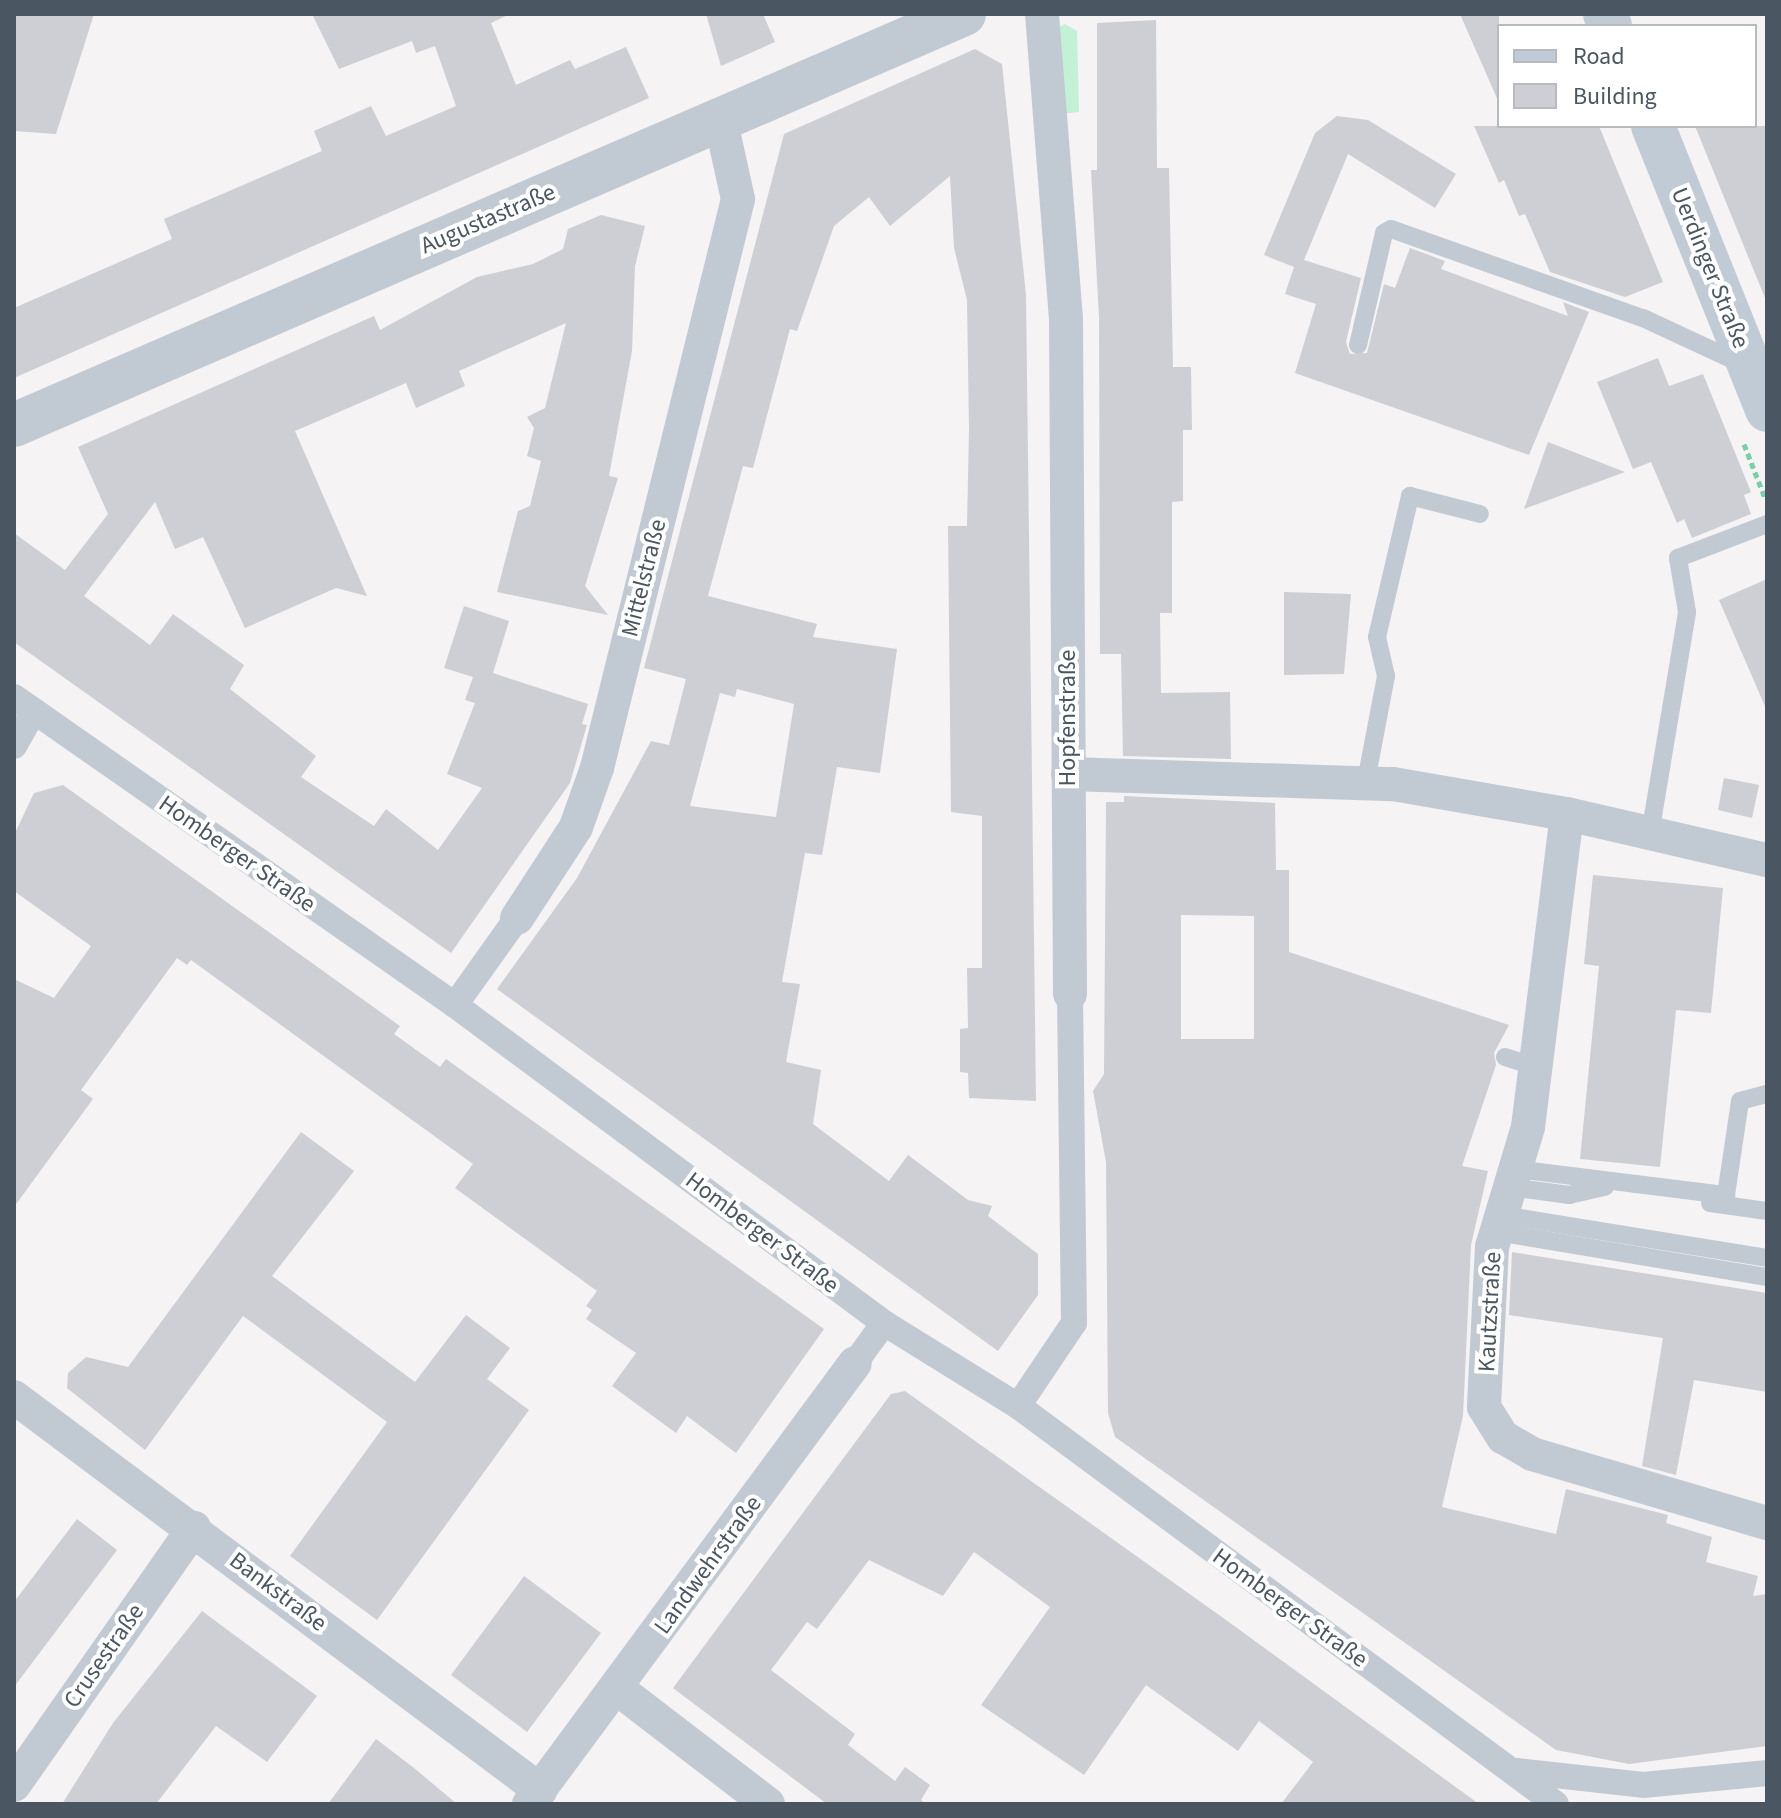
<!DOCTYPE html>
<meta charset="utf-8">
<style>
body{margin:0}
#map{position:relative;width:1781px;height:1818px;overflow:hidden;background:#f5f3f3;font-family:"Source Sans 3",sans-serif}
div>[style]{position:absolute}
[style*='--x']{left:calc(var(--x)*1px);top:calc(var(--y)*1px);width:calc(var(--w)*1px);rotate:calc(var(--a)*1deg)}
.green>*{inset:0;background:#c3f1d5}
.building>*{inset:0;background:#cdcfd5}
.path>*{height:5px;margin-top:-2.5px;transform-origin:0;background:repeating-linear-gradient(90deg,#7ad0a6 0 6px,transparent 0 10px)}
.service>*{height:18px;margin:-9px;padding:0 9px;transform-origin:9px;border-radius:9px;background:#c1cad2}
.pedestrian>*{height:26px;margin:-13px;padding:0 13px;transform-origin:13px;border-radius:13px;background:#c1cad2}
.minor>*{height:34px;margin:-17px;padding:0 17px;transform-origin:17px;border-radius:17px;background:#c1cad2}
.tertiary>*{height:44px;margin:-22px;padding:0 22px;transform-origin:22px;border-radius:22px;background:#c1cad2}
.secondary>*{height:44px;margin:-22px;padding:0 22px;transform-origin:22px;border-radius:22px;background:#c1cbd6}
span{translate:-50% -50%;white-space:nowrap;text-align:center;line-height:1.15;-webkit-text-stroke:8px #fff;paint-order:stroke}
.street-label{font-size:24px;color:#4a5661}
.frame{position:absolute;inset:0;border:16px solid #4a5661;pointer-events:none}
.legend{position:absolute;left:1497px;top:24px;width:260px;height:104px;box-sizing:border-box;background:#fff;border:2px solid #b7bbc0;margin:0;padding:10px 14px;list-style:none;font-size:24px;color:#4a5661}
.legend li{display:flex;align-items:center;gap:16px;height:40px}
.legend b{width:40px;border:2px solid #b7bbc0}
</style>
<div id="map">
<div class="green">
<div style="clip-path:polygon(1065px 24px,1077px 31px,1079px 112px,1062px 114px,1059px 27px)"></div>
</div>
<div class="building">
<div style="clip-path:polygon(14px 14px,94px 14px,56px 134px,14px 131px)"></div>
<div style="clip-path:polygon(312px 14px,510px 14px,491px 23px,516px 85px,570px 60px,575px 69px,626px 47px,649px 98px,14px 378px,14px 308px,172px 239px,164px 219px,322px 151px,314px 131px,371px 106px,386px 136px,456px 106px,435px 46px,416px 53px,412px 41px,339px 69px)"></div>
<div style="clip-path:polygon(706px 14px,763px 14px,775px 42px,721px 66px)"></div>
<div style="clip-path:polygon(1460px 14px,1499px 14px,1499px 103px)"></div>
<div style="clip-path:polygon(1156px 20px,1157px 168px,1169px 168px,1173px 367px,1191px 367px,1192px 430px,1183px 430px,1183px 501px,1172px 502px,1172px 613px,1160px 613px,1161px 693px,1230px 692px,1231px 759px,1123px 756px,1121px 654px,1100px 654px,1099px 317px,1091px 170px,1097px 170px,1097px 23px)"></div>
<div style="clip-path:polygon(evenodd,975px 49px,1002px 64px,1026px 295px,1036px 1101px,969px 1098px,968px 1073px,960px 1072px,960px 1029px,968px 1028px,967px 968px,982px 968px,982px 816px,951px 812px,948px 526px,967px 526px,969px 429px,967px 300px,954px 248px,950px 176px,890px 226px,869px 197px,834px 226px,797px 331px,790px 329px,753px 468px,743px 466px,708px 596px,817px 624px,813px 637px,897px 649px,880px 773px,837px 767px,822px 855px,805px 853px,782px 982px,800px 984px,786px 1062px,821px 1070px,813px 1124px,889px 1181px,908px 1155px,968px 1200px,992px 1206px,988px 1216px,1038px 1254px,1038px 1295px,998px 1351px,497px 989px,577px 878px,651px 741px,669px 745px,686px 679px,644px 668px,784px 134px,975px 49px,737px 689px,794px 704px,776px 817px,690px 806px,720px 693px,735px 697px,737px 689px)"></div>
<div style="clip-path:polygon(1337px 116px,1368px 120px,1456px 174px,1435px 208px,1348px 154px,1304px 260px,1361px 278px,1346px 342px,1350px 354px,1367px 353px,1384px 284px,1395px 288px,1410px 248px,1445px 261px,1441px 269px,1568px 316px,1563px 302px,1589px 312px,1529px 455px,1295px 373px,1316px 304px,1285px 294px,1294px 267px,1264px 255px,1315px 133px)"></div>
<div style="clip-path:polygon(1474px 126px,1599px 126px,1663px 282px,1625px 297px,1550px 272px,1525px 214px,1519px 216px,1504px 180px,1499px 183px)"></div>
<div style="clip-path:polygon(1695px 126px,1767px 126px,1767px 297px,1765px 298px)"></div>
<div style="clip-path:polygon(601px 215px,645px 226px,635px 266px,632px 351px,609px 476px,618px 478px,585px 586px,608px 615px,497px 592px,518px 511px,530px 506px,541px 461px,527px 456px,534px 428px,527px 417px,545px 408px,566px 323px,459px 371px,465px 386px,416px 408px,406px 383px,295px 431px,367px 596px,336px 588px,245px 628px,203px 537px,175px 549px,155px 502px,84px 596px,150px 645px,173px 614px,244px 665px,230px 689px,316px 756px,301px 777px,374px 826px,386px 809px,438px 850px,482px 788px,447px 774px,475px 703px,465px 700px,473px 677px,444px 668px,464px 606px,509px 621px,493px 673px,588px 704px,582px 724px,587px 725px,570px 783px,451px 953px,14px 642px,14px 533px,65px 570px,108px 514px,78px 447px,374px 316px,380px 330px,477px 277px,533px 264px,563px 249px,568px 229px)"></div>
<div style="clip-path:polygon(1658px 358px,1669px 386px,1703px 374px,1751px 492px,1744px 495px,1751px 514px,1692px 538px,1684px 519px,1677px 523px,1651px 462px,1633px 469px,1597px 382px)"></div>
<div style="clip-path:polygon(1548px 442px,1625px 472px,1524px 509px)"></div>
<div style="clip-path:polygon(1767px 579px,1767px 711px,1719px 600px)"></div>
<div style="clip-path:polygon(1284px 592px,1351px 594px,1344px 674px,1284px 675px)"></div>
<div style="clip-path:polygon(1724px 778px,1759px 785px,1752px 818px,1718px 810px)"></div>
<div style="clip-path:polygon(63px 785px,400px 1026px,394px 1034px,440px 1067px,446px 1059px,824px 1329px,736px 1453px,687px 1416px,676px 1433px,612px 1386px,636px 1353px,586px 1319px,592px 1310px,586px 1306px,597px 1291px,455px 1188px,473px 1164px,191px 960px,187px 965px,177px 958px,81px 1090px,93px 1099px,14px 1207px,14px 979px,54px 998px,91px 946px,14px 891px,14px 835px,34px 793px)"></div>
<div style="clip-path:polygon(evenodd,1124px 796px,1275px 803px,1276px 870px,1289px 870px,1289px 952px,1509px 1025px,1494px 1053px,1496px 1065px,1462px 1166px,1488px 1171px,1471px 1245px,1463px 1416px,1442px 1507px,1556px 1534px,1566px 1489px,1668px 1515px,1666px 1523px,1712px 1537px,1706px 1562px,1758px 1576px,1753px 1596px,1767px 1594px,1767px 1746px,1629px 1764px,1556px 1750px,1115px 1437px,1108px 1413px,1106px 1162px,1093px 1091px,1104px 1074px,1106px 802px,1124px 802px,1124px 796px,1181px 915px,1254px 916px,1254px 1039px,1181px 1039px,1181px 915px)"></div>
<div style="clip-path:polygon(1593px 875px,1723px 888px,1711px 1013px,1676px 1010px,1660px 1167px,1580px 1159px,1599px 966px,1584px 964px)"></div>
<div style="clip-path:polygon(301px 1132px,354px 1171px,272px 1276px,415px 1382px,466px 1315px,510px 1348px,487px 1379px,529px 1410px,377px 1620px,290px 1556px,387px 1422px,243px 1316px,145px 1450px,67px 1388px,68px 1373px,86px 1357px,128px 1367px)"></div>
<div style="clip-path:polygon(1512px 1252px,1767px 1293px,1767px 1392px,1694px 1380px,1676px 1475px,1642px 1466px,1663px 1338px,1509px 1315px)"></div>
<div style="clip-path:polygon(905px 1391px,1233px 1625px,1479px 1804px,1281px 1804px,1313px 1762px,1259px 1721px,1238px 1751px,1146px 1685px,1084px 1775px,981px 1705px,1050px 1607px,974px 1552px,943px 1596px,869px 1560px,817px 1629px,807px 1622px,771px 1670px,855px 1734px,848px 1745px,895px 1781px,905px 1767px,930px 1785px,921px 1800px,926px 1804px,827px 1804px,673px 1688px,891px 1394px)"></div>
<div style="clip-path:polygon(77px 1519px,117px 1550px,14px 1687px,14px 1602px)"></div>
<div style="clip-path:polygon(524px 1576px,601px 1633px,527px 1732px,451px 1675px)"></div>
<div style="clip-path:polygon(202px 1611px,317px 1696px,267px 1762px,216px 1726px,156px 1804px,62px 1804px,113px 1723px)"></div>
<div style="clip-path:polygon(376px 1739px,414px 1768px,457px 1804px,328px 1804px)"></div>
</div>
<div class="path">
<div style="--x:1744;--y:444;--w:58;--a:68.7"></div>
</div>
<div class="service">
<div style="--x:1358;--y:345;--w:115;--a:-76.9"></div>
<div style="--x:1384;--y:233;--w:8;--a:-30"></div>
<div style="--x:1391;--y:229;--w:267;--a:19.5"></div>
<div style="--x:1643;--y:318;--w:107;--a:24.9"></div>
<div style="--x:1366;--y:781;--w:107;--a:-79.2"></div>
<div style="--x:1386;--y:676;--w:40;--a:-103"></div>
<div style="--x:1377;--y:637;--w:145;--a:-76.8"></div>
<div style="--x:1410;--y:496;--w:72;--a:14.4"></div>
<div style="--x:1650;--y:834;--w:225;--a:-80.5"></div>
<div style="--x:1687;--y:612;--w:55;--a:-99.5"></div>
<div style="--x:1678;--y:558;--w:95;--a:-20.9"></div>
<div style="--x:1505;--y:1057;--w:33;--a:18"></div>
<div style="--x:1516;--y:1169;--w:212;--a:7.1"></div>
<div style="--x:1726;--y:1195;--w:95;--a:-81.5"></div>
<div style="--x:1740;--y:1101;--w:28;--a:-15"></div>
<div style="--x:1510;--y:1187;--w:60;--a:7.7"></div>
<div style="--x:1569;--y:1195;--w:37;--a:-13"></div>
<div style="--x:1710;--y:1203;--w:58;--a:8"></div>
<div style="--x:1502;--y:1215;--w:268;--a:9.2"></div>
<div style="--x:1497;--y:1232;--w:274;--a:9.5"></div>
</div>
<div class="pedestrian">
<div style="--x:14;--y:697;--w:538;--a:34.93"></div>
<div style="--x:455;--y:1005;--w:534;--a:36.55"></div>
<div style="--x:884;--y:1323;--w:158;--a:31.8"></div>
<div style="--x:1018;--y:1406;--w:669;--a:36.49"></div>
<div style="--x:14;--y:746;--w:40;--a:-60.3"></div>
<div style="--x:455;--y:1005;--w:107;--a:-54.5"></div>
<div style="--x:855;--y:1363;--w:49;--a:-54.1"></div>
<div style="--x:1018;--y:1406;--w:100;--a:-56"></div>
<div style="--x:1074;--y:1323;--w:329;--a:-90.7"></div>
<div style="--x:1517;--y:1771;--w:127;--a:6.3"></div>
<div style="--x:1643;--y:1785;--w:125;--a:-5.5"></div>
</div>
<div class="minor">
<div style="--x:1042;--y:14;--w:306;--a:85.5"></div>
<div style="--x:1066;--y:319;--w:675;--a:89.66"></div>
<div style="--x:1068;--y:774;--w:325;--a:1.8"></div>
<div style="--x:1393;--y:784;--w:177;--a:9.8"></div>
<div style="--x:1567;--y:814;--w:205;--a:13"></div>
<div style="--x:1567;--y:814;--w:315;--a:97.1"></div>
<div style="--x:1528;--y:1127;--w:125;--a:106.7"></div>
<div style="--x:1492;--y:1247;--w:160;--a:92.9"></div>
<div style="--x:1484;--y:1407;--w:36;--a:58"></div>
<div style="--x:1503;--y:1437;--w:34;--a:30"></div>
<div style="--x:1532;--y:1454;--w:245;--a:16.4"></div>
<div style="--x:517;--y:918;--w:108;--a:-57"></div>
<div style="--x:576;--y:827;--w:63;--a:-70.4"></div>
<div style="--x:597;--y:768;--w:586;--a:-76.08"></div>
<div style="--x:738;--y:199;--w:83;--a:-102.5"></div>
<div style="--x:14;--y:1397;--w:657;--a:36.77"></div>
<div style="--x:618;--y:1689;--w:189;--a:37.5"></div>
<div style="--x:14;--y:1785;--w:314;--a:-55"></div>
<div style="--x:529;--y:1804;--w:548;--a:-53.53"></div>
</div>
<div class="tertiary">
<div style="--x:14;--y:425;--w:1035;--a:-23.39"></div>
</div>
<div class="secondary">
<div style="--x:1605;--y:14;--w:13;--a:67"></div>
<div style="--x:1653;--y:126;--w:306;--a:68.1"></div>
</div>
<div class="street-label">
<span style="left:488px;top:219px;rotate:-23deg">Augustastraße</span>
<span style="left:1710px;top:268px;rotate:68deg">Uerdinger Straße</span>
<span style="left:644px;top:578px;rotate:-76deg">Mittelstraße</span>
<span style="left:1068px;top:718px;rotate:-90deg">Hopfenstraße</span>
<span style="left:237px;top:854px;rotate:35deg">Homberger Straße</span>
<span style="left:762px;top:1233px;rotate:37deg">Homberger Straße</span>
<span style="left:1490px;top:1312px;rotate:-87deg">Kautzstraße</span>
<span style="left:708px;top:1565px;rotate:-54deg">Landwehrstraße</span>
<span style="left:278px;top:1592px;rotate:37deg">Bankstraße</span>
<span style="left:1290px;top:1608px;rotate:36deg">Homberger Straße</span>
<span style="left:104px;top:1656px;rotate:-55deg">Crusestraße</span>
</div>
<div class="frame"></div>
<ul class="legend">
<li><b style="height:10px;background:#c1cbd6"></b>Road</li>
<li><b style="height:22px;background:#cdcfd5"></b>Building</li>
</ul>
</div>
